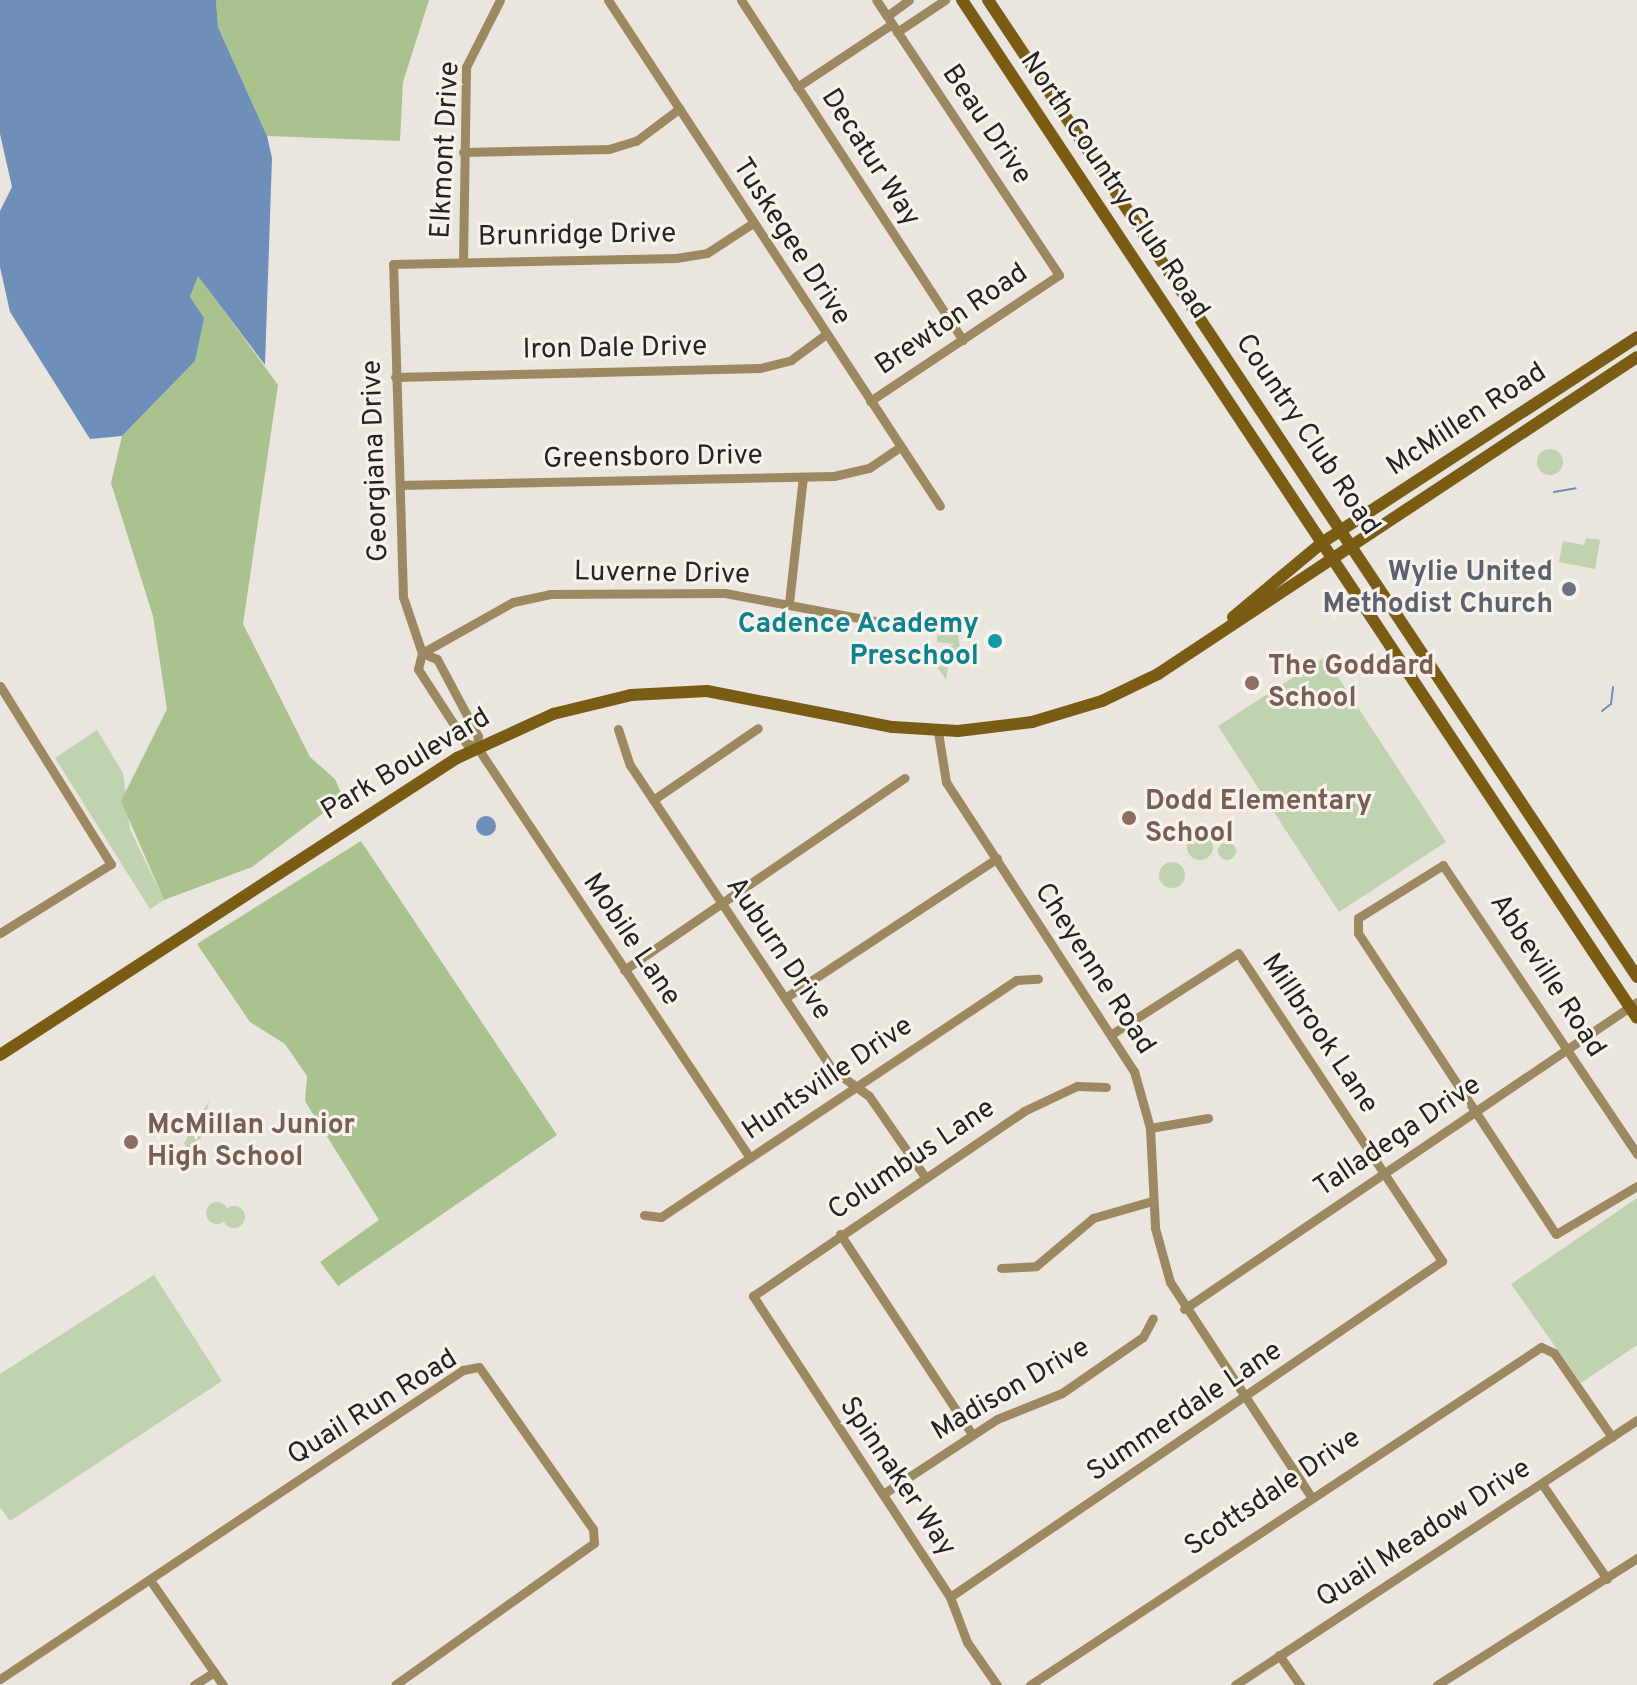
<!DOCTYPE html>
<style>
body{margin:0}
#map{position:relative;width:1637px;height:1685px;overflow:hidden;background:#eae5df;font-family:Overpass,sans-serif}
div>[style]{position:absolute}
[style*='--x']{left:calc(var(--x)*1px);top:calc(var(--y)*1px);width:calc(var(--w)*1px);rotate:calc(var(--a)*1deg)}
.green>*{inset:0;background:#c0d2af}
.round{border-radius:50%}
.forest>*{inset:0;background:#a9c28e}
.water>*{inset:0;background:#6f8fbb}
.stream>*{height:2px;margin:-1px;padding:0 1px;transform-origin:1px;border-radius:1px;background:#6f8fbb}
.street>*{height:9px;margin:-4.5px;padding:0 4.5px;transform-origin:4.5px;border-radius:4.5px;background:#9d8961}
.secondary>*{height:12px;margin:-6px;padding:0 6px;transform-origin:6px;border-radius:6px;background:#7a5c15}
.dots>*{width:22px;height:22px;translate:-50% -50%;box-sizing:border-box;border:4px solid #f7f2ec;border-radius:50%}
span{translate:-50% -50%;white-space:nowrap;text-align:center;line-height:1.15;-webkit-text-stroke:6px #f7f2ec;paint-order:stroke}
.street-label{font-size:28px;color:#262422}
.worship-label{font-size:28px;color:#5b616d;font-weight:700}
.right{translate:-100% -50%;text-align:right}
.culture-label{font-size:28px;color:#0d838f;font-weight:700}
.education-label{font-size:28px;color:#785e54;font-weight:700}
.left{translate:0 -50%;text-align:left}
</style>
<div id="map">
<div class="green">
<div class="round" style="left:1537px;top:449px;width:26px;height:26px"></div>
<div style="clip-path:polygon(1586px 538px,1600px 540px,1595px 569px,1559px 562px,1563px 541px,1584px 545px)"></div>
<div style="clip-path:polygon(938px 619px,955px 620px,961px 652px,950px 655px,946px 680px,932px 659px,954px 644px,937px 642px)"></div>
<div style="clip-path:polygon(1325px 657px,1446px 842px,1339px 912px,1218px 726px)"></div>
<div style="clip-path:polygon(97px 730px,123px 773px,130px 829px,164px 900px,150px 909px,55px 758px)"></div>
<div class="round" style="left:1187px;top:834px;width:26px;height:26px"></div>
<div class="round" style="left:1218px;top:842px;width:18px;height:18px"></div>
<div class="round" style="left:1159px;top:862px;width:26px;height:26px"></div>
<div style="clip-path:polygon(209px 1101px,198px 1149px,189px 1152px,184px 1143px)"></div>
<div style="clip-path:polygon(1637px 1198px,1637px 1345px,1581px 1383px,1511px 1284px)"></div>
<div class="round" style="left:206px;top:1202px;width:22px;height:22px"></div>
<div class="round" style="left:223px;top:1206px;width:22px;height:22px"></div>
<div style="clip-path:polygon(154px 1275px,222px 1381px,10px 1521px,0 1507px,0 1374px)"></div>
</div>
<div class="forest">
<div style="clip-path:polygon(216px 0,429px 0,403px 82px,400px 141px,267px 136px,218px 27px)"></div>
<div style="clip-path:polygon(198px 275px,278px 385px,243px 624px,310px 757px,335px 779px,343px 798px,252px 867px,164px 900px,121px 801px,167px 709px,153px 616px,111px 483px,122px 436px,195px 361px,190px 297px)"></div>
<div style="clip-path:polygon(361px 841px,557px 1135px,338px 1286px,320px 1262px,379px 1220px,305px 1101px,307px 1076px,285px 1044px,250px 1022px,197px 944px)"></div>
</div>
<div class="water">
<div style="clip-path:polygon(0 0,216px 0,218px 27px,267px 136px,272px 158px,265px 365px,198px 276px,190px 297px,204px 318px,195px 361px,122px 436px,90px 439px,10px 312px,0 267px,0 211px,12px 187px,0 134px)"></div>
<div class="round" style="left:476px;top:816px;width:20px;height:20px"></div>
</div>
<div class="stream">
<div style="--x:1554;--y:492;--w:22;--a:-10"></div>
<div style="--x:1602;--y:711;--w:11;--a:-38"></div>
<div style="--x:1611;--y:704;--w:17;--a:-83"></div>
</div>
<div class="street">
<div style="--x:608;--y:0;--w:605;--a:56.73"></div>
<div style="--x:741;--y:0;--w:406;--a:56.9"></div>
<div style="--x:887;--y:16;--w:27;--a:-36"></div>
<div style="--x:897;--y:32;--w:58;--a:-33.7"></div>
<div style="--x:797;--y:87;--w:114;--a:-33.6"></div>
<div style="--x:463;--y:152;--w:146;--a:-1.2"></div>
<div style="--x:609;--y:149;--w:28;--a:-17"></div>
<div style="--x:636;--y:141;--w:54;--a:-36.7"></div>
<div style="--x:463;--y:261;--w:194;--a:-89.1"></div>
<div style="--x:466;--y:67;--w:75;--a:-63.1"></div>
<div style="--x:395;--y:377;--w:365;--a:-1.4"></div>
<div style="--x:760;--y:368;--w:32;--a:-14"></div>
<div style="--x:791;--y:360;--w:44;--a:-36.6"></div>
<div style="--x:870;--y:401;--w:227;--a:-33.7"></div>
<div style="--x:1059;--y:275;--w:330;--a:-123.6"></div>
<div style="--x:400;--y:485;--w:434;--a:-1.2"></div>
<div style="--x:834;--y:476;--w:36;--a:-13"></div>
<div style="--x:869;--y:468;--w:37;--a:-34"></div>
<div style="--x:789;--y:603;--w:127;--a:-83.7"></div>
<div style="--x:422;--y:653;--w:104;--a:-29.3"></div>
<div style="--x:513;--y:602;--w:38;--a:-12"></div>
<div style="--x:550;--y:594;--w:175;--a:-0.3"></div>
<div style="--x:725;--y:593;--w:190;--a:10.6"></div>
<div style="--x:422;--y:653;--w:16;--a:22"></div>
<div style="--x:437;--y:659;--w:87;--a:62"></div>
<div style="--x:478;--y:736;--w:11;--a:95"></div>
<div style="--x:0;--y:686;--w:210;--a:58.1"></div>
<div style="--x:111;--y:864;--w:131;--a:148.1"></div>
<div style="--x:618;--y:729;--w:38;--a:72"></div>
<div style="--x:630;--y:765;--w:366;--a:56.4"></div>
<div style="--x:833;--y:1070;--w:44;--a:35.8"></div>
<div style="--x:869;--y:1096;--w:98;--a:55.3"></div>
<div style="--x:938;--y:732;--w:51;--a:80.9"></div>
<div style="--x:946;--y:782;--w:345;--a:57"></div>
<div style="--x:1134;--y:1071;--w:59;--a:74.3"></div>
<div style="--x:1150;--y:1128;--w:100;--a:87.1"></div>
<div style="--x:1155;--y:1228;--w:56;--a:74.5"></div>
<div style="--x:1170;--y:1282;--w:254;--a:56.7"></div>
<div style="--x:477;--y:747;--w:12;--a:-160"></div>
<div style="--x:466;--y:743;--w:88;--a:-123"></div>
<div style="--x:418;--y:669;--w:16;--a:-76"></div>
<div style="--x:422;--y:653;--w:59;--a:-108.7"></div>
<div style="--x:403;--y:597;--w:333;--a:-91.7"></div>
<div style="--x:393;--y:264;--w:283;--a:-1.2"></div>
<div style="--x:676;--y:258;--w:31;--a:-9"></div>
<div style="--x:707;--y:253;--w:55;--a:-33.1"></div>
<div style="--x:477;--y:747;--w:493;--a:56.4"></div>
<div style="--x:653;--y:800;--w:127;--a:-34.4"></div>
<div style="--x:624;--y:970;--w:340;--a:-34.4"></div>
<div style="--x:785;--y:998;--w:254;--a:-33.4"></div>
<div style="--x:1150;--y:1128;--w:59;--a:-9.8"></div>
<div style="--x:1637;--y:1154;--w:348;--a:-123.9"></div>
<div style="--x:1443;--y:865;--w:100;--a:148.1"></div>
<div style="--x:1358;--y:918;--w:15;--a:90"></div>
<div style="--x:1358;--y:933;--w:360;--a:56.7"></div>
<div style="--x:1556;--y:1234;--w:94;--a:-30.7"></div>
<div style="--x:644;--y:1215;--w:17;--a:7"></div>
<div style="--x:661;--y:1217;--w:427;--a:-33.7"></div>
<div style="--x:1016;--y:980;--w:22;--a:-3"></div>
<div style="--x:840;--y:1234;--w:240;--a:56.6"></div>
<div style="--x:1001;--y:1268;--w:35;--a:-3"></div>
<div style="--x:1036;--y:1266;--w:75;--a:-40.1"></div>
<div style="--x:1093;--y:1218;--w:61;--a:-16.1"></div>
<div style="--x:1184;--y:1309;--w:547;--a:-34.13"></div>
<div style="--x:1542;--y:1484;--w:115;--a:55.6"></div>
<div style="--x:883;--y:1494;--w:136;--a:-33.3"></div>
<div style="--x:997;--y:1419;--w:70;--a:-21.8"></div>
<div style="--x:1062;--y:1393;--w:98;--a:-34.7"></div>
<div style="--x:1143;--y:1337;--w:21;--a:-62"></div>
<div style="--x:150;--y:1580;--w:128;--a:55.2"></div>
<div style="--x:950;--y:1597;--w:596;--a:-34.33"></div>
<div style="--x:1442;--y:1261;--w:369;--a:-123.5"></div>
<div style="--x:1238;--y:953;--w:150;--a:147.3"></div>
<div style="--x:1279;--y:1655;--w:37;--a:55"></div>
<div style="--x:0;--y:1679;--w:557;--a:-33.72"></div>
<div style="--x:463;--y:1370;--w:16;--a:-11"></div>
<div style="--x:479;--y:1367;--w:198;--a:54.9"></div>
<div style="--x:593;--y:1529;--w:14;--a:86"></div>
<div style="--x:594;--y:1543;--w:244;--a:144.5"></div>
<div style="--x:194;--y:1685;--w:24;--a:-33"></div>
<div style="--x:997;--y:1685;--w:52;--a:-124.9"></div>
<div style="--x:967;--y:1642;--w:48;--a:-110.7"></div>
<div style="--x:950;--y:1597;--w:360;--a:-123.2"></div>
<div style="--x:753;--y:1296;--w:328;--a:-34.3"></div>
<div style="--x:1024;--y:1111;--w:59;--a:-25.3"></div>
<div style="--x:1077;--y:1086;--w:29;--a:2"></div>
<div style="--x:1030;--y:1685;--w:613;--a:-33.48"></div>
<div style="--x:1541;--y:1347;--w:14;--a:25"></div>
<div style="--x:1554;--y:1353;--w:102;--a:55.4"></div>
<div style="--x:1235;--y:1685;--w:481;--a:-33.4"></div>
<div style="--x:1437;--y:1685;--w:237;--a:-32.4"></div>
</div>
<div class="secondary">
<div style="--x:962;--y:0;--w:1221;--a:56.45"></div>
<div style="--x:988;--y:0;--w:1173;--a:56.4"></div>
<div style="--x:1233;--y:617;--w:117;--a:-39.8"></div>
<div style="--x:1323;--y:542;--w:375;--a:-33.1"></div>
<div style="--x:0;--y:1055;--w:545;--a:-33.02"></div>
<div style="--x:457;--y:758;--w:106;--a:-24.6"></div>
<div style="--x:553;--y:714;--w:80;--a:-13.7"></div>
<div style="--x:631;--y:695;--w:76;--a:-3"></div>
<div style="--x:707;--y:691;--w:189;--a:11"></div>
<div style="--x:893;--y:727;--w:65;--a:3.5"></div>
<div style="--x:958;--y:731;--w:75;--a:-6.9"></div>
<div style="--x:1032;--y:722;--w:73;--a:-16.7"></div>
<div style="--x:1102;--y:701;--w:62;--a:-25.7"></div>
<div style="--x:1158;--y:674;--w:574;--a:-33.5"></div>
</div>
<div class="dots">
<div style="left:1569px;top:589px;background:#6b7280"></div>
<div style="left:995px;top:641px;background:#0f9aa8"></div>
<div style="left:1252px;top:683px;background:#8d6e63"></div>
<div style="left:1129px;top:818px;background:#8d6e63"></div>
<div style="left:131px;top:1142px;background:#8d6e63"></div>
</div>
<div class="street-label">
<span style="left:986px;top:125px;rotate:56deg">Beau Drive</span>
<span style="left:446px;top:150px;rotate:-87deg">Elkmont Drive</span>
<span style="left:870px;top:158px;rotate:57deg">Decatur Way</span>
<span style="left:1114px;top:186px;rotate:56deg">North Country Club Road</span>
<span style="left:577px;top:236px;rotate:-1deg">Brunridge Drive</span>
<span style="left:791px;top:242px;rotate:57deg">Tuskegee Drive</span>
<span style="left:952px;top:320px;rotate:-34deg">Brewton Road</span>
<span style="left:615px;top:349px;rotate:-1deg">Iron Dale Drive</span>
<span style="left:1467px;top:420px;rotate:-33deg">McMillen Road</span>
<span style="left:1307px;top:435px;rotate:56deg">Country Club Road</span>
<span style="left:653px;top:458px;rotate:-1deg">Greensboro Drive</span>
<span style="left:376px;top:461px;rotate:-92deg">Georgiana Drive</span>
<span style="left:662px;top:574px;rotate:1deg">Luverne Drive</span>
<span style="left:406px;top:765px;rotate:-31deg">Park Boulevard</span>
<span style="left:631px;top:940px;rotate:56deg">Mobile Lane</span>
<span style="left:778px;top:949px;rotate:56deg">Auburn Drive</span>
<span style="left:1094px;top:969px;rotate:57deg">Cheyenne Road</span>
<span style="left:1547px;top:976px;rotate:57deg">Abbeville Road</span>
<span style="left:1319px;top:1034px;rotate:56deg">Millbrook Lane</span>
<span style="left:828px;top:1079px;rotate:-34deg">Huntsville Drive</span>
<span style="left:1398px;top:1137px;rotate:-34deg">Talladega Drive</span>
<span style="left:912px;top:1160px;rotate:-34deg">Columbus Lane</span>
<span style="left:1011px;top:1390px;rotate:-30deg">Madison Drive</span>
<span style="left:373px;top:1408px;rotate:-32deg">Quail Run Road</span>
<span style="left:1185px;top:1412px;rotate:-34deg">Summerdale Lane</span>
<span style="left:897px;top:1477px;rotate:56deg">Spinnaker Way</span>
<span style="left:1273px;top:1493px;rotate:-34deg">Scottsdale Drive</span>
<span style="left:1424px;top:1534px;rotate:-33deg">Quail Meadow Drive</span>
</div>
<div class="worship-label">
<span class="right" style="left:1553px;top:589px">Wylie United<br>Methodist Church</span>
</div>
<div class="culture-label">
<span class="right" style="left:979px;top:641px">Cadence Academy<br>Preschool</span>
</div>
<div class="education-label">
<span class="left" style="left:1268px;top:683px">The Goddard<br>School</span>
<span class="left" style="left:1145px;top:818px">Dodd Elementary<br>School</span>
<span class="left" style="left:147px;top:1142px">McMillan Junior<br>High School</span>
</div>
</div>
